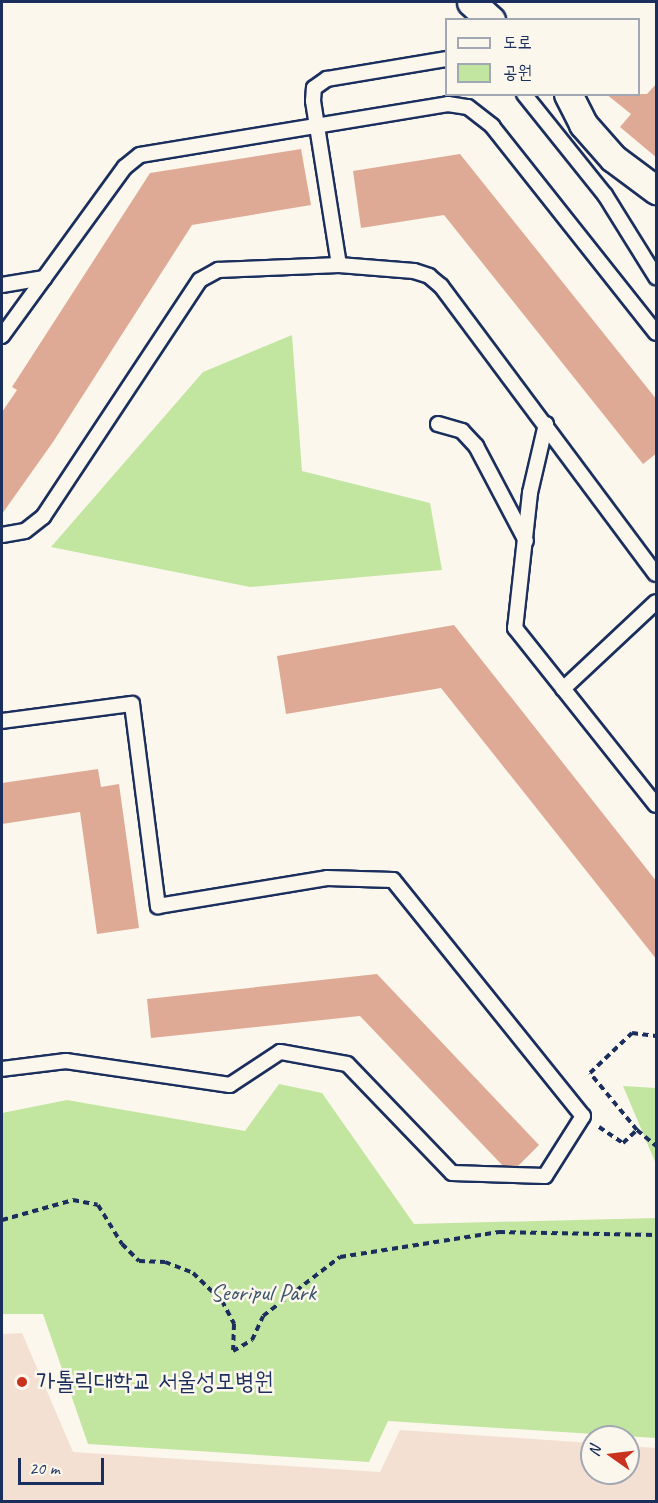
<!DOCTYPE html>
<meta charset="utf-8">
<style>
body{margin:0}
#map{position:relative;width:658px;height:1503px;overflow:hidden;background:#fbf7ec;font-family:Caveat,"Poor Story",sans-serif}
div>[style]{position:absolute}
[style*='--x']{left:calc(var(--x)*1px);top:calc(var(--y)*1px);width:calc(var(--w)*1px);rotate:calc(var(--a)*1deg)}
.built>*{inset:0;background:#f3e0d2}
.green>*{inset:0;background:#c2e6a0}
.building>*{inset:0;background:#dfaa95}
.path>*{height:4px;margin-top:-2px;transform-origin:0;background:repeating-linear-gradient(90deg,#1b2f5e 0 6px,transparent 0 10.5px)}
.roads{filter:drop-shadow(2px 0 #1b2f5e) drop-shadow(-2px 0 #1b2f5e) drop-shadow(0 2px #1b2f5e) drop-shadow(0 -2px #1b2f5e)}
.service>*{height:14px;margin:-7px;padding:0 7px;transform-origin:7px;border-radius:7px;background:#fbf7ec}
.minor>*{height:27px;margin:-13.5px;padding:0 13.5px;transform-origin:13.5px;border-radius:13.5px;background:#fbf7ec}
.dots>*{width:16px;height:16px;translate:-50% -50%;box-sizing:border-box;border:3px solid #fbf7ec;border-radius:50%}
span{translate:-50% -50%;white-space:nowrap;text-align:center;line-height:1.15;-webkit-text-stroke:5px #fbf7ec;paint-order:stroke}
.park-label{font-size:24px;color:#3c546b}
.poi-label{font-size:24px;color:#1b2f5e}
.left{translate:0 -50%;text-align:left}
.frame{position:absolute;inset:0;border:3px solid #1b2f5e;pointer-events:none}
.legend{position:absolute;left:445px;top:18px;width:195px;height:78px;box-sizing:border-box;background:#fbf7ec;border:2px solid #a1a7b3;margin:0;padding:8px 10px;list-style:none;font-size:18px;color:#1b2f5e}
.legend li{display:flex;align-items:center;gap:12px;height:30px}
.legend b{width:30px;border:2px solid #a1a7b3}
.north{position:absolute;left:580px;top:1425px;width:60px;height:60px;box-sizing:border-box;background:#fbf7ec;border:2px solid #a1a7b3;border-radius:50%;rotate:284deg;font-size:16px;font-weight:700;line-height:24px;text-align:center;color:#1b2f5e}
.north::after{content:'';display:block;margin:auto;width:21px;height:27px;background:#c8321e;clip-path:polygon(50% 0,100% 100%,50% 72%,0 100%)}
.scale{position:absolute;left:18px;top:1458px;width:86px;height:27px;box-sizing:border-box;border:3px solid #1b2f5e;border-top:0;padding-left:8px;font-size:18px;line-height:21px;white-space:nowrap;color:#1b2f5e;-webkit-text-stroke:4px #fbf7ec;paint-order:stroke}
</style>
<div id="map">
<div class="built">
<div style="clip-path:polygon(22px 1333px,73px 1452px,380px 1472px,400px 1430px,592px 1443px,592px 1473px,628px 1473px,628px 1446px,656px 1448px,656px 1501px,2px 1501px,2px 1334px)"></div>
</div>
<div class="green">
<div style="clip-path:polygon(292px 335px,302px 471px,430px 503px,442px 570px,250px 587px,51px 547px,203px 372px)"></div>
<div style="clip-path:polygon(279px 1084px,322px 1093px,414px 1224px,656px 1218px,656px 1438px,388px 1421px,369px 1462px,88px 1444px,43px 1314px,2px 1314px,2px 1113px,67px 1100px,245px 1131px)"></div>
<div style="clip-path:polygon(623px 1086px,656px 1088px,656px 1164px)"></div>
</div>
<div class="building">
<div style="clip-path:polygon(657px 83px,657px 158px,620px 127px,631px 114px,606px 94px,647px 94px)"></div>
<div style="clip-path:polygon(301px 149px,311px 205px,192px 225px,53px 442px,2px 514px,2px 412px,17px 390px,12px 387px,150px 173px)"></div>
<div style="clip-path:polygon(460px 154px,657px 400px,657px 453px,643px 464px,444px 215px,361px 228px,353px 171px)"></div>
<div style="clip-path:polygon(454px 625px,657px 882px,657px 960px,441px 688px,286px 714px,277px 656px)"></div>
<div style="clip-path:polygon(98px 769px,101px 787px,119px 784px,139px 928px,97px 934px,80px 812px,2px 824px,2px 783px)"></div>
<div style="clip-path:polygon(377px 974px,539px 1145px,518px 1166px,503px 1166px,360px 1016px,151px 1038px,147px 999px)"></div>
</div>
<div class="path">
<div style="--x:599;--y:1127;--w:29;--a:34"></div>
<div style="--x:623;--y:1143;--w:19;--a:-43"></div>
<div style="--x:637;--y:1130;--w:25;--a:40"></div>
<div style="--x:637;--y:1130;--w:74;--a:-129.5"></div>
<div style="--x:590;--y:1073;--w:58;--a:-43.6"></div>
<div style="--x:632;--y:1033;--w:24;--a:7"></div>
<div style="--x:2;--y:1220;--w:74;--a:-15.7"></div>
<div style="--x:73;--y:1200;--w:25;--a:11"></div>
<div style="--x:98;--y:1205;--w:46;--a:58.4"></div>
<div style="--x:122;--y:1244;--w:24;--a:45"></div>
<div style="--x:139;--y:1261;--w:26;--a:2"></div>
<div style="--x:165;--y:1262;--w:30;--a:21"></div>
<div style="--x:193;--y:1273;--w:40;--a:44"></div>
<div style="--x:222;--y:1301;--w:26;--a:62"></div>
<div style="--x:234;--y:1324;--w:26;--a:92"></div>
<div style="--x:233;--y:1351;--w:22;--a:-30"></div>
<div style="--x:252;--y:1340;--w:26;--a:-65"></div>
<div style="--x:263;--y:1316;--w:97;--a:-37.5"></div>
<div style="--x:340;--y:1257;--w:161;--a:-8.9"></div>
<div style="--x:499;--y:1232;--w:157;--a:1.1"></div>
</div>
<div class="roads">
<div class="service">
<div style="--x:524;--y:94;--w:129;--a:51.3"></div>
<div style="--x:605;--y:195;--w:97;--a:58.1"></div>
<div style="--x:339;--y:265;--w:166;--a:-99"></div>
<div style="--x:313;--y:101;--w:13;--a:-86"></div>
<div style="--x:314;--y:88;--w:16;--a:-35"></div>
<div style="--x:327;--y:79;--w:121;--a:-9.5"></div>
<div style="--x:2;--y:285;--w:43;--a:-9.5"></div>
<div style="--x:2;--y:336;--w:209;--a:-54"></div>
<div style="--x:125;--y:167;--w:19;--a:-39"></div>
<div style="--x:140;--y:155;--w:312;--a:-9.4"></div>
<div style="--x:448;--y:104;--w:20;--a:9"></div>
<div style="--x:468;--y:107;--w:31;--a:38"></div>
<div style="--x:492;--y:126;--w:264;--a:51.6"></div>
<div style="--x:438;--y:424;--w:25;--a:16"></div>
<div style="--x:462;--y:431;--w:21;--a:47"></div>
<div style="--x:476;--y:446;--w:107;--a:62.2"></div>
<div style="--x:546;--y:424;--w:71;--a:103.1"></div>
<div style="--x:530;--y:493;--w:136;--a:96.3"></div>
<div style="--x:515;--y:628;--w:226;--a:51.5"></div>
<div style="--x:2;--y:535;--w:23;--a:-10"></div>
<div style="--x:25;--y:531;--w:23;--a:-38"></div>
<div style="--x:43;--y:517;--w:284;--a:-56.5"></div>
<div style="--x:200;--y:280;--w:21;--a:-29"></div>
<div style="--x:218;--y:270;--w:121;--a:-2.4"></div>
<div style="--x:339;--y:265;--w:75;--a:4.6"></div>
<div style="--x:414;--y:271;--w:16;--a:18"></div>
<div style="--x:429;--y:276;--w:16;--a:40"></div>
<div style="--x:441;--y:286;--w:359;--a:53.3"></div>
<div style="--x:563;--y:689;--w:127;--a:-43.1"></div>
<div style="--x:2;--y:721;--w:131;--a:-7.5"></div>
<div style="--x:132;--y:704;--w:204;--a:82.7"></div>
<div style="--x:158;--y:906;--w:171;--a:-9.4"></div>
<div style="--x:327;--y:878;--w:66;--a:1.7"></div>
<div style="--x:393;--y:880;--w:303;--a:51.2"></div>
<div style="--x:583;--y:1116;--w:71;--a:122.3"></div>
<div style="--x:545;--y:1176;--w:93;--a:-178.2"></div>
<div style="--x:452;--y:1173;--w:151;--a:-133.9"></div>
<div style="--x:347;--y:1064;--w:68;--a:-169.8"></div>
<div style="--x:280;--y:1052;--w:60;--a:146.6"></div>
<div style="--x:230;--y:1085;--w:166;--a:-171.7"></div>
<div style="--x:66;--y:1061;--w:64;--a:172.9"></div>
</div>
<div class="minor">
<div style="--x:471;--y:2;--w:27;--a:42"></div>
<div style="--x:568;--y:94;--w:34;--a:63"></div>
<div style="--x:583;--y:124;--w:45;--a:48.6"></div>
<div style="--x:613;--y:158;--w:54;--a:36.7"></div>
</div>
</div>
<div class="dots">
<div style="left:22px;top:1382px;background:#c8321e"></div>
</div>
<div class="park-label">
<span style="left:263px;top:1293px">Seoripul Park</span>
</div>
<div class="poi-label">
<span class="left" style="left:36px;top:1382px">가톨릭대학교 서울성모병원</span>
</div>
<div class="frame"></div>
<ul class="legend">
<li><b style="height:8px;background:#fbf7ec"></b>도로</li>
<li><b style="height:16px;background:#c2e6a0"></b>공원</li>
</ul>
<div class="north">N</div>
<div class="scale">20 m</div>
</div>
